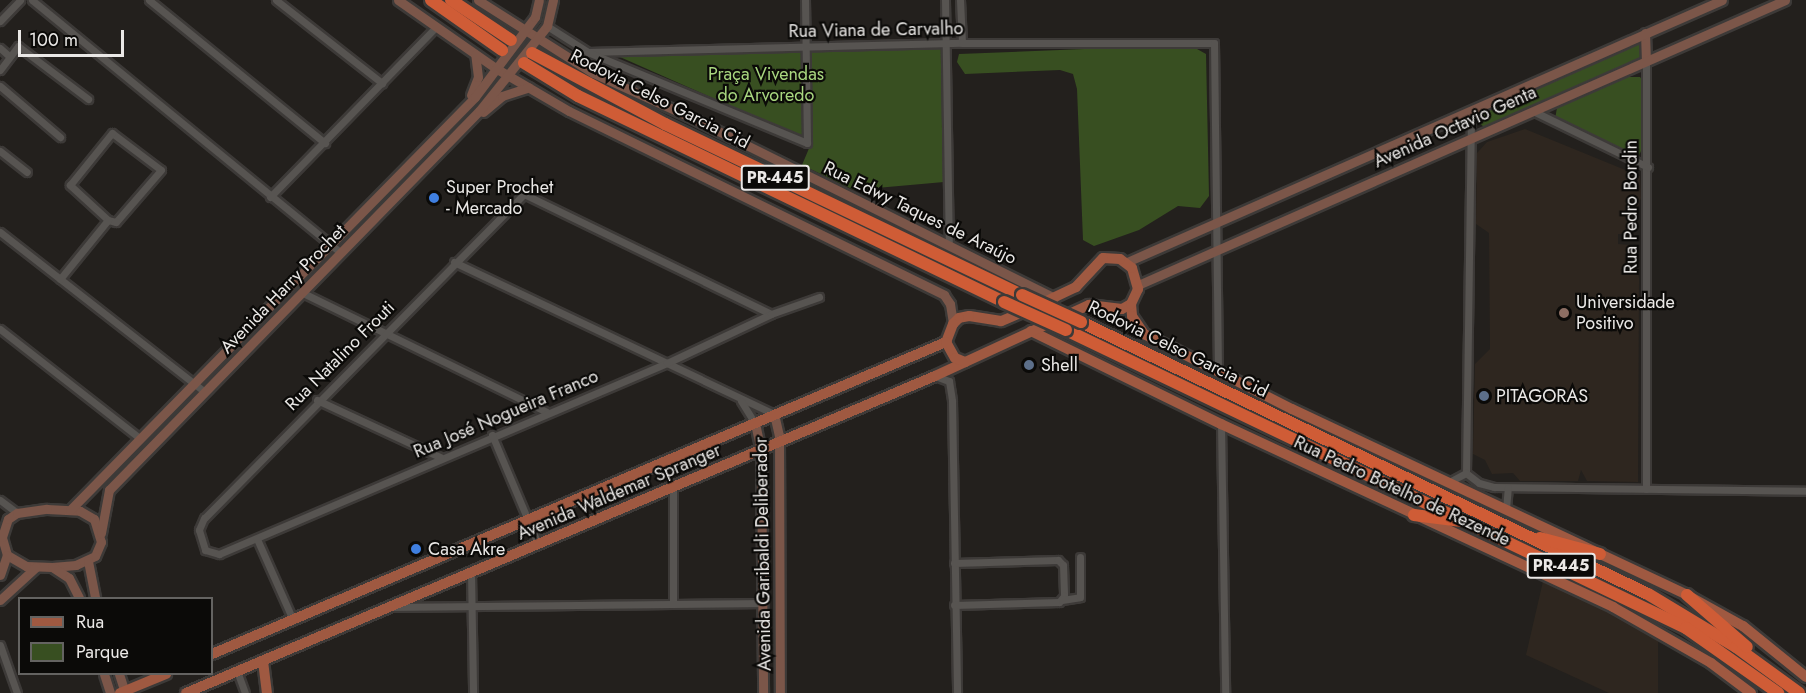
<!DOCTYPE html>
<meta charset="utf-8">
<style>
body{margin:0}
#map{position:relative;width:1806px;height:693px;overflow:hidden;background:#23201d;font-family:Jost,sans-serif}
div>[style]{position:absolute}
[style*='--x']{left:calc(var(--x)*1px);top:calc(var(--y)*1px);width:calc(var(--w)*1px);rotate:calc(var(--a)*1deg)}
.built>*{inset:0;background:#2e261f}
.green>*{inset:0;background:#384f21}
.roads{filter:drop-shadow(2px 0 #3d3a38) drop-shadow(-2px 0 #3d3a38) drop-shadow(0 2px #3d3a38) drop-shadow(0 -2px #3d3a38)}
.street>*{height:7px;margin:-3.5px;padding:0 3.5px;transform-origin:3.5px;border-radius:3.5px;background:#575451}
.secondary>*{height:9px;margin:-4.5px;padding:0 4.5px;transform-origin:4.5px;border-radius:4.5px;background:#7b5649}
.primary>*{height:10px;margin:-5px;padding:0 5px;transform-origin:5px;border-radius:5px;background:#9f5941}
.highway>*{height:12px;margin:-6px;padding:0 6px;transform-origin:6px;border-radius:6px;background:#cf5c36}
.bridges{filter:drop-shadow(2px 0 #3d3a38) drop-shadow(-2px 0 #3d3a38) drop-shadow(0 2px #3d3a38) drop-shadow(0 -2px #3d3a38)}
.highway-bridge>*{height:12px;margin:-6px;padding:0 6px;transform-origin:6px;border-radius:6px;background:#cf5c36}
.dots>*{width:16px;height:16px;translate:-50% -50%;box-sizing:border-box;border:3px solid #0b0a08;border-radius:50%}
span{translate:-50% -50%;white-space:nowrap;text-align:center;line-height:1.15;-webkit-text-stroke:4.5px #0b0a08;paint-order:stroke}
.shield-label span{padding:2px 4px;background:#0b0a08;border:2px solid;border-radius:4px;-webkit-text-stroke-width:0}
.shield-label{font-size:16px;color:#eae8e6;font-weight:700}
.street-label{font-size:18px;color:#eae8e6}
.park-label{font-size:18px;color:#a8d67f}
.poi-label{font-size:18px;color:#eae8e6}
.left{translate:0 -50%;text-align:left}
.legend{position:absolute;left:18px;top:597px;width:195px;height:78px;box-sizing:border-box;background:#0b0a08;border:2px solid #646361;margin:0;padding:8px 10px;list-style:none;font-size:18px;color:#eae8e6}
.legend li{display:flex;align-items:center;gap:12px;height:30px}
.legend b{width:30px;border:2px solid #646361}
.scale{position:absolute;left:18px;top:30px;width:106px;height:27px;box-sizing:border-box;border:3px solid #eae8e6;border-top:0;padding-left:8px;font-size:18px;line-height:21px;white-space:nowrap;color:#eae8e6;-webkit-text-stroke:4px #0b0a08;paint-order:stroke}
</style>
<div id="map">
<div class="built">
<div style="clip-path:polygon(1525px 129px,1640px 176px,1641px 198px,1628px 234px,1618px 234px,1618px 244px,1630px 245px,1639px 278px,1638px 482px,1587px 481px,1581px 470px,1578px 481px,1520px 481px,1513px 473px,1492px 474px,1485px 460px,1473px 454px,1475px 364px,1490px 349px,1489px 233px,1476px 224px,1477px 153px,1487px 142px)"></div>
<div style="clip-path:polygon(1544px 577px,1658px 632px,1658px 693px,1609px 693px,1526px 655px)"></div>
</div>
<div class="green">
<div style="clip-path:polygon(1636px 42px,1641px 44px,1643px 57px,1484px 127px,1477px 121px,1478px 114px)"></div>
<div style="clip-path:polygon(943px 47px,944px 182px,854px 190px,802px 165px,810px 146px,810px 49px)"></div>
<div style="clip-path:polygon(1134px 47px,1197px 49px,1206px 54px,1209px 196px,1200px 208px,1178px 206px,1139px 230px,1094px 246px,1083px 240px,1077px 89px,1073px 74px,1060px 70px,965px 74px,957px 62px,959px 54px)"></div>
<div style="clip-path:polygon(802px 49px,803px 138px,620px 57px)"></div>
<div style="clip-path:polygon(1627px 77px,1640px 77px,1644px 82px,1644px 143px,1639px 156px,1555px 119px,1557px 108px)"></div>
</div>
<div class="roads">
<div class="street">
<div style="--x:32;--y:0;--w:399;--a:39.3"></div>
<div style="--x:149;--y:0;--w:227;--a:39.1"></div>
<div style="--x:276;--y:0;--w:135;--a:38.1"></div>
<div style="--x:945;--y:0;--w:245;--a:89.1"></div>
<div style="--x:960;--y:0;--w:43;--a:87.3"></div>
<div style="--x:0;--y:21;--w:29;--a:-46"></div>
<div style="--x:547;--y:26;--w:49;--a:32.4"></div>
<div style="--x:588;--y:52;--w:374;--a:-1.4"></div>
<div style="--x:962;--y:43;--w:252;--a:0"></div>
<div style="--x:1214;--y:43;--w:329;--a:89.3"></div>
<div style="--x:0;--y:48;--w:13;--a:42"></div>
<div style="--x:590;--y:53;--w:235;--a:22.5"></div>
<div style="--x:807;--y:143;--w:143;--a:-90.8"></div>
<div style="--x:1646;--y:61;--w:428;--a:90"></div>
<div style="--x:0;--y:70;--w:30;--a:-53"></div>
<div style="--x:18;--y:46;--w:88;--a:37.1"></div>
<div style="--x:0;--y:86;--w:79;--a:40.4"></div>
<div style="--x:1533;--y:111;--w:128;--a:26"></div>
<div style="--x:112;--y:133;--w:61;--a:37.1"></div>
<div style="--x:161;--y:170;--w:69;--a:130.9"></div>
<div style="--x:116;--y:222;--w:8;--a:-166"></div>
<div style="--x:108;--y:220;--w:52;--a:-137.4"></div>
<div style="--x:70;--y:185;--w:67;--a:-51.1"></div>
<div style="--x:0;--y:151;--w:34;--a:38"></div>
<div style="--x:270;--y:197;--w:236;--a:-45.7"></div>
<div style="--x:0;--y:232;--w:260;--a:38"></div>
<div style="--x:454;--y:262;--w:354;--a:25.4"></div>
<div style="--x:60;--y:279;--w:76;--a:-50.9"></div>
<div style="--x:303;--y:293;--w:271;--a:26"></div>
<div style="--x:771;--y:314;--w:275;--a:-154.1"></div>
<div style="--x:524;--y:194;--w:455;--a:134.6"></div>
<div style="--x:204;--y:518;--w:13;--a:113"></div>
<div style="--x:199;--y:530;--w:21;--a:73"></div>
<div style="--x:205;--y:550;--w:15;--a:16"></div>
<div style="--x:219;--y:554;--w:487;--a:-23.1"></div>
<div style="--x:667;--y:363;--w:115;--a:-25.2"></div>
<div style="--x:771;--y:314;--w:51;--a:-19.5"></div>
<div style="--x:0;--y:329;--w:175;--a:38"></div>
<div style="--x:935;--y:376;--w:15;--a:20"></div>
<div style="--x:949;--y:381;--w:20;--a:81"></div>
<div style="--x:952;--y:401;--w:292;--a:89"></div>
<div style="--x:317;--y:400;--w:136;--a:24.9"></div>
<div style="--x:741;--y:401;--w:26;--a:58"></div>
<div style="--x:1221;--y:424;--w:269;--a:89.1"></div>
<div style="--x:492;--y:435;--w:118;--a:67.1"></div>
<div style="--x:1466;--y:473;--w:363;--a:-89.2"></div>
<div style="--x:1466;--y:473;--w:16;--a:38"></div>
<div style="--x:1479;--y:483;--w:16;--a:15"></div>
<div style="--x:1494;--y:487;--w:312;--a:0.7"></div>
<div style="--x:1449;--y:482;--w:19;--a:-28"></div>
<div style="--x:673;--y:488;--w:115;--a:90"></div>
<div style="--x:0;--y:500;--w:21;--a:37"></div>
<div style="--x:1506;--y:509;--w:21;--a:-85"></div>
<div style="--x:257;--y:539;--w:89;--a:66"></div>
<div style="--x:954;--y:563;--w:104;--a:-1.7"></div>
<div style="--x:1058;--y:560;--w:7;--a:45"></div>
<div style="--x:1063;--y:565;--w:31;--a:88"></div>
<div style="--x:1064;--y:596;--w:8;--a:130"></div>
<div style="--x:1059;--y:602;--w:105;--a:178.4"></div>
<div style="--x:471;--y:573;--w:120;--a:89"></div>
<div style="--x:1062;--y:600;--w:18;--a:-9"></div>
<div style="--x:1080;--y:597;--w:40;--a:-90"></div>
<div style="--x:393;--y:607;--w:370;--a:-0.6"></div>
<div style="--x:0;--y:645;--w:51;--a:70.5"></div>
<div style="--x:237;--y:671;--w:23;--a:70"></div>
</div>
<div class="secondary">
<div style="--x:398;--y:0;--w:121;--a:34.9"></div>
<div style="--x:497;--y:69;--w:83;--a:30.3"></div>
<div style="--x:569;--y:111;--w:418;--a:26.1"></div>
<div style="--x:944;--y:295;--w:11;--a:56"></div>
<div style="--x:950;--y:304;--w:20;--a:81"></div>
<div style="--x:478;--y:0;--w:136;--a:32.4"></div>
<div style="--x:593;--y:73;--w:104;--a:24.4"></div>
<div style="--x:688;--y:116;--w:409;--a:26.4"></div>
<div style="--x:1645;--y:33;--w:28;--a:88"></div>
<div style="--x:471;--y:95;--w:19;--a:-69"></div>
<div style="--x:478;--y:77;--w:23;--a:-97"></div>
<div style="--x:483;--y:112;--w:25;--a:-40"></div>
<div style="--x:502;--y:96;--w:28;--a:-18"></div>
<div style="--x:1127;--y:262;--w:650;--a:-23.77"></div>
<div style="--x:1138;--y:285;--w:707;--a:-23.77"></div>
<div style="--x:774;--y:414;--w:22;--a:77"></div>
<div style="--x:779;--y:435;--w:258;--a:89.8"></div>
<div style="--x:755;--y:423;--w:29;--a:78"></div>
<div style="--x:761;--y:451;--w:242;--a:89.5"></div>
<div style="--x:47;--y:509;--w:33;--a:3"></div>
<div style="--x:80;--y:511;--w:16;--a:30"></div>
<div style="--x:94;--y:519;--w:24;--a:73"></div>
<div style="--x:101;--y:542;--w:15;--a:113"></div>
<div style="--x:95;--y:556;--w:21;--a:155"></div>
<div style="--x:76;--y:565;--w:24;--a:175"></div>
<div style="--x:52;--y:567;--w:26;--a:-178"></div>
<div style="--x:26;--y:566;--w:22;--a:-150"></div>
<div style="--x:7;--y:555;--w:19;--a:-106"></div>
<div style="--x:2;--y:537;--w:19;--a:-72"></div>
<div style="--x:8;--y:519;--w:11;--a:-34"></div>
<div style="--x:17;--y:513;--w:30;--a:-8"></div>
<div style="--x:70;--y:510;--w:578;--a:-45.56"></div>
<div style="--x:475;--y:97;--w:100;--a:-53.1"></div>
<div style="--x:535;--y:17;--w:17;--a:-77"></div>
<div style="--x:101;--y:533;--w:44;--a:-79.5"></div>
<div style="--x:109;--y:490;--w:530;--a:-45.69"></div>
<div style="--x:479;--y:111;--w:109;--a:-51.3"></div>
<div style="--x:547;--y:26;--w:27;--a:-77"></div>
<div style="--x:88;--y:561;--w:38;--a:79"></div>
<div style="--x:52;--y:567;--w:20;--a:33"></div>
<div style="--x:69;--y:578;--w:22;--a:63"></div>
<div style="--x:0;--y:575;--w:21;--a:-71"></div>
<div style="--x:0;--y:600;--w:49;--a:-42.5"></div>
<div style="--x:104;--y:674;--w:20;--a:72"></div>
<div style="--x:119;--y:674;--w:20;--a:72"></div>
</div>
<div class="primary">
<div style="--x:1131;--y:304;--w:12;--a:85"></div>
<div style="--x:1132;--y:316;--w:22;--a:56"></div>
<div style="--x:1144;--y:334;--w:166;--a:26.9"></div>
<div style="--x:1292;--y:409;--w:437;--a:25.2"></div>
<div style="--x:1687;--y:595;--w:64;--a:29"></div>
<div style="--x:1743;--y:626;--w:81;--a:39"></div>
<div style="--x:1031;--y:331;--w:212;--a:26.1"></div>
<div style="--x:1221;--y:424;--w:433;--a:25"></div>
<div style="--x:1613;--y:607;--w:113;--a:29.7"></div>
<div style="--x:1711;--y:663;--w:50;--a:36.9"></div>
<div style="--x:212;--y:654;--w:798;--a:-23.03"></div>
<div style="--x:263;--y:661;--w:32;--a:83"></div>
<div style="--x:120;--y:693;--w:50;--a:-22.4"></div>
<div style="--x:186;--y:693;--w:813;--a:-22.94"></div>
<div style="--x:935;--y:376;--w:170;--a:-24.8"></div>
<div style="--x:1089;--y:305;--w:33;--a:7"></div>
<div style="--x:1122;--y:309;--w:10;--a:-29"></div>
<div style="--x:1131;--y:304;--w:17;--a:-65"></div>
<div style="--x:1138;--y:289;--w:22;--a:-106"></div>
<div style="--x:1132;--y:268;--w:15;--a:-143"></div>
<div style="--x:1120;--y:259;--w:17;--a:-177"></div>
<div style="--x:1103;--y:258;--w:40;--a:133"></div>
<div style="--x:1076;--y:287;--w:49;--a:154.5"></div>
<div style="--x:1032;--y:308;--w:34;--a:157"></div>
<div style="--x:1001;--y:321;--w:32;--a:-171"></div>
<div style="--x:969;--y:316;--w:10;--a:169"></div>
<div style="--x:959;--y:318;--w:8;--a:135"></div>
<div style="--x:953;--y:324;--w:19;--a:111"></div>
<div style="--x:946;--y:342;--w:18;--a:61"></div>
<div style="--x:955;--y:358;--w:11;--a:22"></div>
</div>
<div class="highway">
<div style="--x:431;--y:0;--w:87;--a:35.2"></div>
<div style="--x:451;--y:0;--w:72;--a:33.7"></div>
<div style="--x:532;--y:53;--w:151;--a:28.1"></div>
<div style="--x:665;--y:124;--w:396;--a:25.6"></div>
<div style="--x:524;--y:63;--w:63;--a:31.4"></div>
<div style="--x:578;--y:96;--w:473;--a:25.8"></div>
<div style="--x:1081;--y:322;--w:629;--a:25.63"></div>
<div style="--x:1648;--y:594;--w:103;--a:31.1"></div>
<div style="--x:1736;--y:647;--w:78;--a:36.1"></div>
<div style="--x:1066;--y:330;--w:688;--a:25.67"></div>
<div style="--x:1686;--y:628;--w:113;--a:35.2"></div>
<div style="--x:1414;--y:515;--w:46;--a:7.4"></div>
<div style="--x:1540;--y:538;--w:62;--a:14.9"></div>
<div style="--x:1687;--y:595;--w:79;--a:40.9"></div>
</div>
</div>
<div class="bridges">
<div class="highway-bridge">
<div style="--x:1022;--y:295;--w:65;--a:24.6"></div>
<div style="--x:1004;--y:302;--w:68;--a:24.3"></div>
</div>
</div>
<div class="dots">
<div style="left:434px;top:198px;background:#3f7fe0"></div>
<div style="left:1564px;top:313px;background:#8d6e63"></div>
<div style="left:1029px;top:365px;background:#5c6f8a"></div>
<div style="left:1484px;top:396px;background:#5c6f8a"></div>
<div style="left:416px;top:549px;background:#3f7fe0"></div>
</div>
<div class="shield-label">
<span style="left:775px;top:178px">PR-445</span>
<span style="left:1561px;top:566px">PR-445</span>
</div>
<div class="street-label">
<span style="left:876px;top:30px;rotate:-1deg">Rua Viana de Carvalho</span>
<span style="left:660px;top:99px;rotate:27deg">Rodovia Celso Garcia Cid</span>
<span style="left:1455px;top:127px;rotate:-24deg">Avenida Octavio Genta</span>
<span style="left:1631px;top:207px;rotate:-90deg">Rua Pedro Bordin</span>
<span style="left:920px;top:213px;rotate:26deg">Rua Edwy Taques de Araújo</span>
<span style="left:283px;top:289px;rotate:-46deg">Avenida Harry Prochet</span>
<span style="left:1178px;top:349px;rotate:26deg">Rodovia Celso Garcia Cid</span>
<span style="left:340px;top:356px;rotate:-45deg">Rua Natalino Frouti</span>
<span style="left:506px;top:414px;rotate:-23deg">Rua José Nogueira Franco</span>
<span style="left:1402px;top:491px;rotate:25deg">Rua Pedro Botelho de Rezende</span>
<span style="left:619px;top:492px;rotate:-23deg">Avenida Waldemar Spranger</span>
<span style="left:763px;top:554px;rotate:-91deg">Avenida Garibaldi Deliberador</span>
</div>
<div class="park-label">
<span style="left:766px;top:85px">Praça Vivendas<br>do Arvoredo</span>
</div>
<div class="poi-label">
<span class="left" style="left:446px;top:198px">Super Prochet<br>- Mercado</span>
<span class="left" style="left:1576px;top:313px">Universidade<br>Positivo</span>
<span class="left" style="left:1041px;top:365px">Shell</span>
<span class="left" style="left:1496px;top:396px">PITAGORAS</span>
<span class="left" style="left:428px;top:549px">Casa Akre</span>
</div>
<ul class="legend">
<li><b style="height:8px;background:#9f5941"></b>Rua</li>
<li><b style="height:16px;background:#384f21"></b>Parque</li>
</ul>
<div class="scale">100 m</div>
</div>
